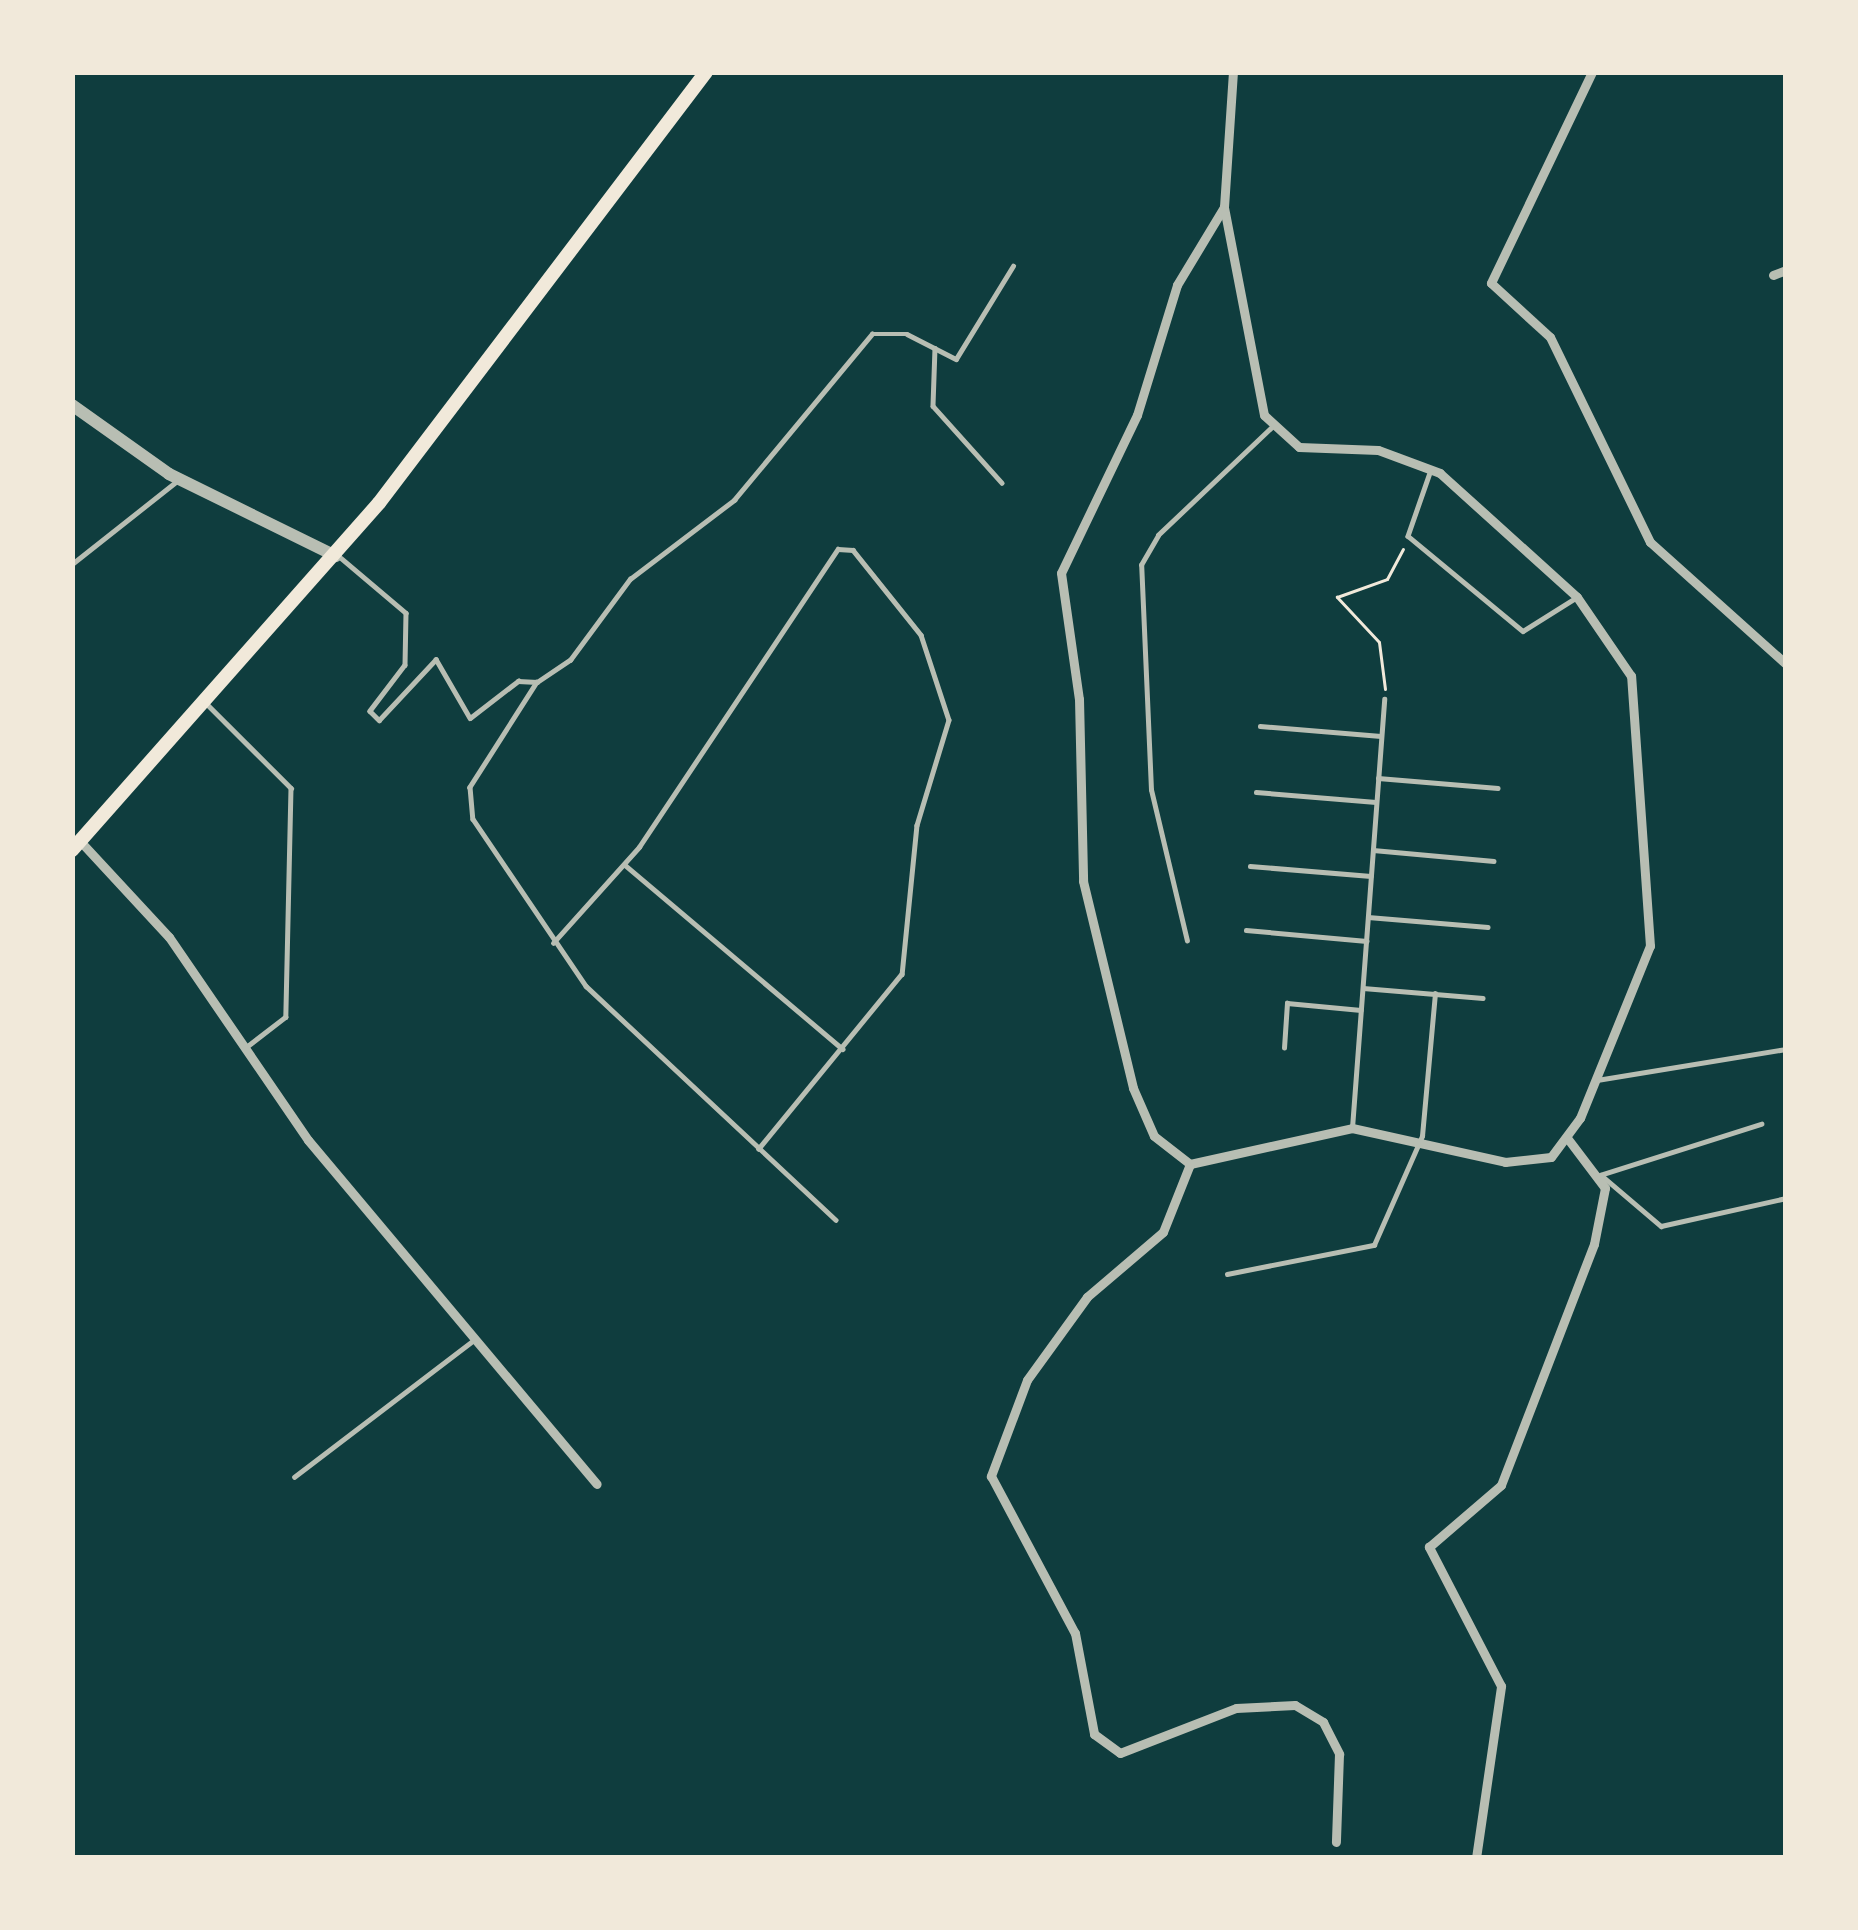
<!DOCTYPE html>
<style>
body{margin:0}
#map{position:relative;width:1858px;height:1930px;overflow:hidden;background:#0f3d3e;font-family:Rubik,sans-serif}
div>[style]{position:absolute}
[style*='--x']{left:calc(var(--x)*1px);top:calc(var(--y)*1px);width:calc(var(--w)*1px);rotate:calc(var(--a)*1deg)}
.path>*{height:3px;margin:-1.5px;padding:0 1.5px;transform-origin:1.5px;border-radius:1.5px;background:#f1e9da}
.service>*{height:4.5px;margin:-2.25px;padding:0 2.25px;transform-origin:2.25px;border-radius:2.25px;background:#b8beb3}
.minor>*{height:9px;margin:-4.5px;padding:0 4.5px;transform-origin:4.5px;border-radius:4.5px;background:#b8beb3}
.tertiary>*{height:12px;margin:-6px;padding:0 6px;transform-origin:6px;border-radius:6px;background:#b8beb3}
.secondary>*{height:14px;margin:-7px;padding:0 7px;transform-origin:7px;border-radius:7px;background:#f1e9da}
span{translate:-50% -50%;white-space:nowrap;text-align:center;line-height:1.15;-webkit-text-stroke:9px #f1e9da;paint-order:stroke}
.frame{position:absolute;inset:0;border:75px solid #f1e9da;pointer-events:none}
</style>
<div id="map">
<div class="path">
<div style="--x:1385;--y:689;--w:47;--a:-97.3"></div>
<div style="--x:1379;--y:642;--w:62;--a:-133"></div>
<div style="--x:1337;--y:597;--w:53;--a:-19.8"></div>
<div style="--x:1387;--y:579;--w:34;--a:-62"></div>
</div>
<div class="service">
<div style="--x:935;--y:348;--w:58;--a:92"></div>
<div style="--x:933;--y:406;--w:103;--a:48.1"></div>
<div style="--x:1431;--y:470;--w:70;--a:109.2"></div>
<div style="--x:1408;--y:536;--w:149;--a:39.6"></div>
<div style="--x:1523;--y:631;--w:64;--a:-32.2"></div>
<div style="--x:341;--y:558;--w:85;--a:40.2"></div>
<div style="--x:406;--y:613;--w:52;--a:91.1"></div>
<div style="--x:405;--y:665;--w:58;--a:127.3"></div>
<div style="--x:370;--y:711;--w:13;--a:45"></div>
<div style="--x:379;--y:720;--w:83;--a:-46.9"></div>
<div style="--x:436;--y:659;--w:68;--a:60"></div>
<div style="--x:470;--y:718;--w:61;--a:-37.6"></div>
<div style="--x:518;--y:681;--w:19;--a:3"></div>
<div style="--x:537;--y:682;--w:125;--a:122.5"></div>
<div style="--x:470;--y:787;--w:32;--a:85"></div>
<div style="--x:473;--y:819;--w:202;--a:55.9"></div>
<div style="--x:586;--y:986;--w:342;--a:43.1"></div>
<div style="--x:72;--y:564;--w:132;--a:-38.3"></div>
<div style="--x:537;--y:682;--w:40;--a:-34"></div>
<div style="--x:570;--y:660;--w:101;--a:-53.5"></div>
<div style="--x:630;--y:579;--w:131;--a:-37.2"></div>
<div style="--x:734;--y:500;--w:216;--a:-50.3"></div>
<div style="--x:872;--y:334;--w:35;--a:0"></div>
<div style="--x:907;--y:334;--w:55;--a:27"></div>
<div style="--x:956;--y:359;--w:109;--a:-58.5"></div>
<div style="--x:205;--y:702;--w:122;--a:45"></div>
<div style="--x:291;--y:788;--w:229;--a:91.3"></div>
<div style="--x:286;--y:1017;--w:49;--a:142.4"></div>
<div style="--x:1260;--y:726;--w:121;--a:4.7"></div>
<div style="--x:1378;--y:778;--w:120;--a:4.8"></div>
<div style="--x:1256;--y:792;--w:120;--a:4.8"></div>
<div style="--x:1373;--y:850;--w:121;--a:5.2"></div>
<div style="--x:625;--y:865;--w:285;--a:40.2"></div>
<div style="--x:1250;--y:866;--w:121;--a:4.7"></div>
<div style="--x:1368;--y:917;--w:120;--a:4.8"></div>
<div style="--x:1246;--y:930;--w:121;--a:5.2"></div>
<div style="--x:1187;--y:941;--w:155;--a:-103.4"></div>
<div style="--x:1151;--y:790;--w:225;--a:-92.5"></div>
<div style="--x:1141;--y:565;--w:34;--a:-60"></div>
<div style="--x:1158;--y:535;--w:158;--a:-43.5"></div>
<div style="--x:553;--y:943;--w:129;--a:-48.1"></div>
<div style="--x:639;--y:847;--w:358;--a:-56.3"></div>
<div style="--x:838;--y:549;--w:15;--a:4"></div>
<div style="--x:853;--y:550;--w:109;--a:51.3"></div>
<div style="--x:921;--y:635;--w:89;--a:71.8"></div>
<div style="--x:949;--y:720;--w:110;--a:106.9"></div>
<div style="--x:917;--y:825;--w:150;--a:95.7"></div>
<div style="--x:902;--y:974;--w:226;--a:129.3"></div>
<div style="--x:1363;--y:988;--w:120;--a:4.8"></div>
<div style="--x:1284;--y:1048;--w:45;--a:-86.2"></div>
<div style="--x:1287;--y:1003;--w:74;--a:5.4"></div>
<div style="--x:1597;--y:1080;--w:192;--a:-9.3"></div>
<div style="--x:1762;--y:1124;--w:169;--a:162.4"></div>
<div style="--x:1601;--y:1175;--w:79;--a:40.4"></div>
<div style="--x:1661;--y:1226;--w:128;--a:-12.6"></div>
<div style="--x:1352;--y:1128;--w:430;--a:-85.7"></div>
<div style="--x:1227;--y:1274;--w:150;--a:-11.2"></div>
<div style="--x:1374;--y:1245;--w:119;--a:-66.2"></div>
<div style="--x:1422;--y:1136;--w:143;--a:-84.8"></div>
<div style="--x:294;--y:1477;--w:228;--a:-37.3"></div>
</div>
<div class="minor">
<div style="--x:1592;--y:72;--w:234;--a:115.6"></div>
<div style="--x:1491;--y:283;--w:80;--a:42.5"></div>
<div style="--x:1550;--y:337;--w:228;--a:64"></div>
<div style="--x:1650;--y:542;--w:183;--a:41.9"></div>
<div style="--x:1224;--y:207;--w:91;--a:121.1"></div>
<div style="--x:1177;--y:285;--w:136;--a:107.1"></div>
<div style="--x:1137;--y:415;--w:175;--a:115.7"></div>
<div style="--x:1061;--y:573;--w:127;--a:81.9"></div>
<div style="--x:1079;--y:699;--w:182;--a:88.7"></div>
<div style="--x:1083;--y:881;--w:213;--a:76.4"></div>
<div style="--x:1133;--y:1088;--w:52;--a:66.4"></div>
<div style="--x:1154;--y:1136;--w:46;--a:37.9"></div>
<div style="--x:1190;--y:1164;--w:166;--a:-12.5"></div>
<div style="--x:1352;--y:1128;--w:157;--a:12.5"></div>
<div style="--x:1505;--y:1162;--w:46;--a:-6.2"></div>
<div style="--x:1551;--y:1157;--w:49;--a:-53.4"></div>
<div style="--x:1580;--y:1118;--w:186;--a:-67.9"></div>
<div style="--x:1650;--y:946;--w:271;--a:-94"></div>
<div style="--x:1631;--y:676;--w:96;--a:-124.4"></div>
<div style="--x:1577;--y:597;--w:185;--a:-137.9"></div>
<div style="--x:1440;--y:473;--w:66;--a:-159.6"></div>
<div style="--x:1378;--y:450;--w:79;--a:-177.8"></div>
<div style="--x:1299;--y:447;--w:47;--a:-137.6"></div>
<div style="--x:1264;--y:415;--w:212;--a:-100.9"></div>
<div style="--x:1224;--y:207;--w:135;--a:-86.2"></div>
<div style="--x:1773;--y:275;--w:14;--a:-21"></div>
<div style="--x:80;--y:841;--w:131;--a:47.2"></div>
<div style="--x:169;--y:937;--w:246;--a:55.6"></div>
<div style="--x:308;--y:1140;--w:449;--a:50"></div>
<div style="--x:1190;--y:1164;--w:73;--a:111.7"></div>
<div style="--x:1163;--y:1232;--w:100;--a:139.5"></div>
<div style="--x:1087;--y:1297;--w:102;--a:125.9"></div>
<div style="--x:1027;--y:1380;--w:103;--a:110.6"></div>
<div style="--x:991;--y:1476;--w:178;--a:61.9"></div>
<div style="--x:1075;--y:1633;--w:103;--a:79.3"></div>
<div style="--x:1094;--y:1734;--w:32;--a:36"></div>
<div style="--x:1120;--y:1753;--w:124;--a:-21.2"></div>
<div style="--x:1236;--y:1708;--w:59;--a:-2.9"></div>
<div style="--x:1295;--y:1705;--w:33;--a:31"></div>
<div style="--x:1323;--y:1722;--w:36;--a:63"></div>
<div style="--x:1339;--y:1754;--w:88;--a:92"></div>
<div style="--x:1476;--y:1858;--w:174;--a:-81.7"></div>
<div style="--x:1501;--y:1686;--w:157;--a:-117.4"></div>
<div style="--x:1429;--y:1547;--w:95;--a:-40.7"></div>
<div style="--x:1501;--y:1485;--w:258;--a:-68.9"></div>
<div style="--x:1594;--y:1244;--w:57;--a:-78.9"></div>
<div style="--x:1605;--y:1188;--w:61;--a:-127.1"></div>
</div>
<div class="tertiary">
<div style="--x:72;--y:405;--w:119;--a:35.4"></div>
<div style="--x:169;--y:474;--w:186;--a:26.2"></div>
</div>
<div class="secondary">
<div style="--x:72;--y:850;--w:463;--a:-48.5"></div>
<div style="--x:379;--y:503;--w:541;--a:-52.81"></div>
</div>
<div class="frame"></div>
</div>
